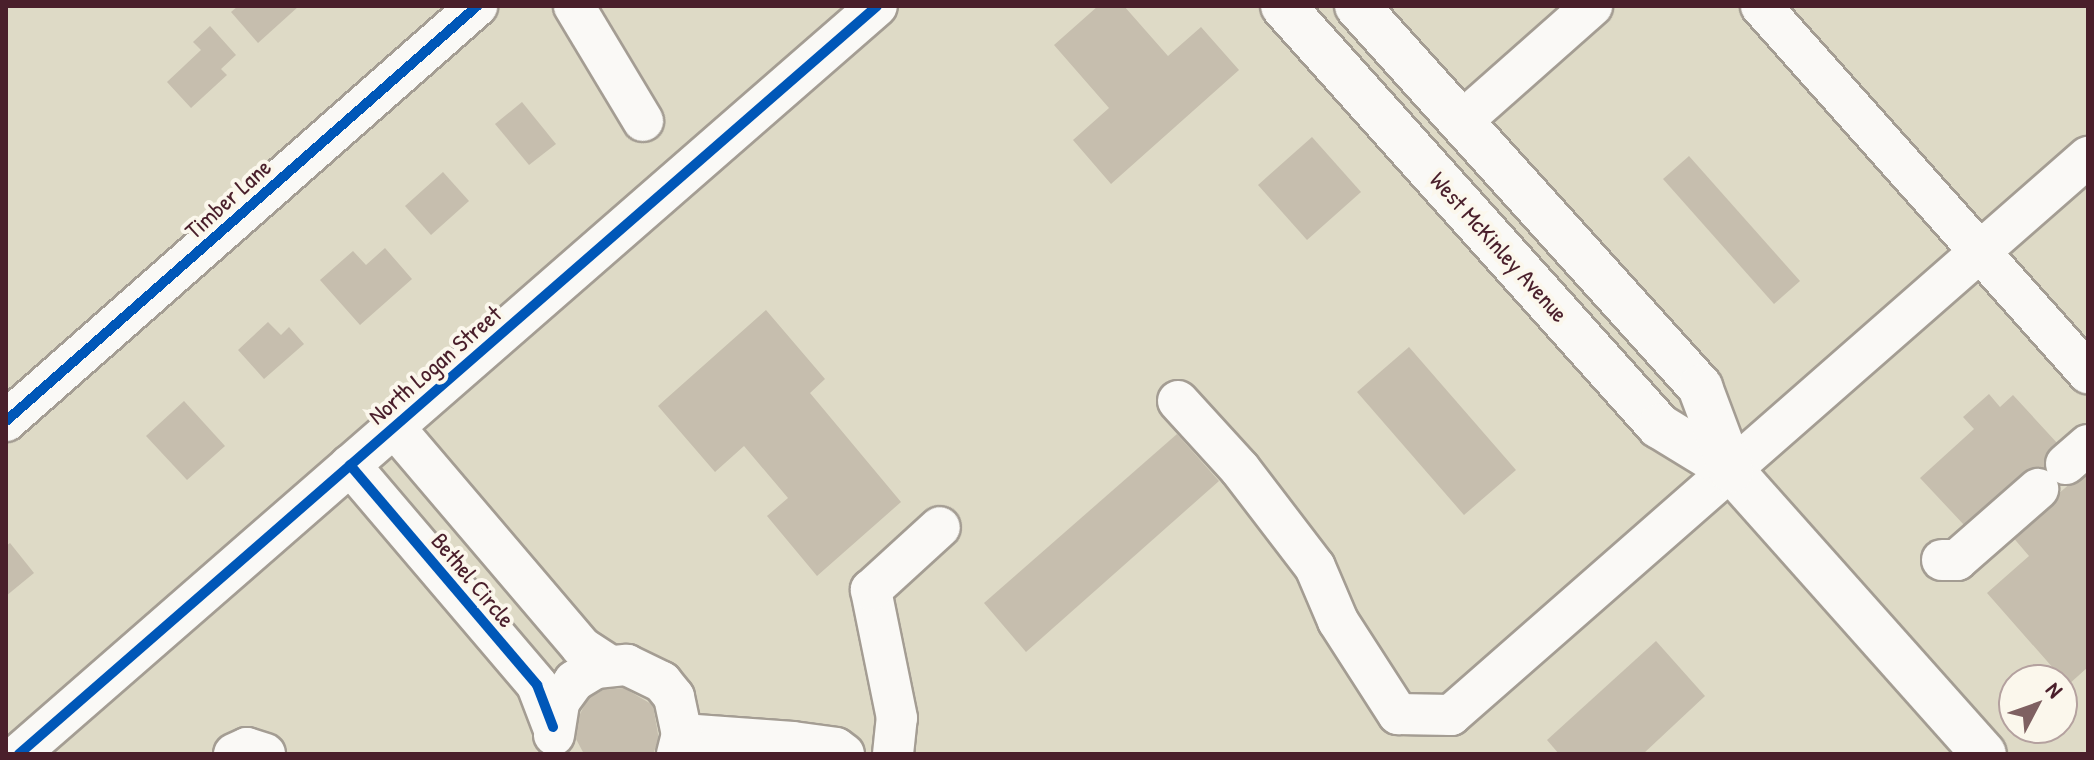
<!DOCTYPE html>
<style>
body{margin:0}
#map{position:relative;width:2094px;height:760px;overflow:hidden;background:#dedac6;font-family:"Patrick Hand",sans-serif}
div>[style]{position:absolute}
[style*='--x']{left:calc(var(--x)*1px);top:calc(var(--y)*1px);width:calc(var(--w)*1px);rotate:calc(var(--a)*1deg)}
.building>*{inset:0;background:#c6beae}
.roads{filter:drop-shadow(2px 0 #a49d93) drop-shadow(-2px 0 #a49d93) drop-shadow(0 2px #a49d93) drop-shadow(0 -2px #a49d93)}
.minor>*{height:40px;margin:-20px;padding:0 20px;transform-origin:20px;border-radius:20px;background:#faf9f6}
.major>*{height:44px;margin:-22px;padding:0 22px;transform-origin:22px;border-radius:22px;background:#faf9f6}
.cycleway>*{height:10px;margin:-5px;padding:0 5px;transform-origin:5px;border-radius:5px;background:#0057b8}
span{translate:-50% -50%;white-space:nowrap;text-align:center;line-height:1.15;-webkit-text-stroke:8px #fbf7ec;paint-order:stroke}
.street-label{font-size:24px;color:#4a1f2b}
.frame{position:absolute;inset:0;border:8px solid #4a1f2b;pointer-events:none}
.north{position:absolute;left:1998px;top:664px;width:80px;height:80px;box-sizing:border-box;background:#fbf7ec;border:2px solid #b4a19f;border-radius:50%;rotate:49deg;font-size:22px;font-weight:700;line-height:32px;text-align:center;color:#4a1f2b}
.north::after{content:'';display:block;margin:auto;width:28px;height:36px;background:#7e6061;clip-path:polygon(50% 0,100% 100%,50% 72%,0 100%)}
</style>
<div id="map">
<div class="building">
<div style="clip-path:polygon(238px 6px,299px 6px,258px 43px,231px 12px)"></div>
<div style="clip-path:polygon(1098px 6px,1124px 6px,1168px 56px,1201px 27px,1239px 70px,1111px 184px,1073px 140px,1109px 108px,1054px 45px)"></div>
<div style="clip-path:polygon(210px 26px,236px 55px,221px 69px,227px 75px,191px 108px,167px 82px,201px 50px,193px 42px)"></div>
<div style="clip-path:polygon(522px 102px,556px 144px,529px 165px,495px 124px)"></div>
<div style="clip-path:polygon(1312px 137px,1361px 192px,1307px 240px,1258px 185px)"></div>
<div style="clip-path:polygon(1689px 156px,1800px 281px,1774px 304px,1663px 179px)"></div>
<div style="clip-path:polygon(443px 172px,469px 201px,431px 235px,405px 206px)"></div>
<div style="clip-path:polygon(385px 248px,412px 279px,360px 325px,320px 280px,353px 251px,366px 265px)"></div>
<div style="clip-path:polygon(766px 310px,825px 379px,810px 393px,901px 502px,817px 576px,767px 516px,788px 498px,744px 446px,715px 472px,658px 406px)"></div>
<div style="clip-path:polygon(268px 322px,281px 335px,289px 327px,304px 344px,264px 379px,238px 350px)"></div>
<div style="clip-path:polygon(1409px 347px,1516px 470px,1464px 515px,1357px 392px)"></div>
<div style="clip-path:polygon(1989px 394px,2000px 407px,2013px 395px,2058px 444px,2053px 449px,2074px 471px,2045px 497px,2023px 473px,1965px 526px,1920px 478px,1974px 429px,1963px 417px)"></div>
<div style="clip-path:polygon(184px 401px,225px 446px,187px 480px,146px 436px)"></div>
<div style="clip-path:polygon(1177px 434px,1219px 481px,1026px 652px,984px 603px)"></div>
<div style="clip-path:polygon(2088px 468px,2088px 667px,2068px 685px,1987px 593px,2029px 556px,2011px 535px)"></div>
<div style="clip-path:polygon(10px 543px,34px 573px,6px 596px,6px 546px)"></div>
<div style="clip-path:polygon(1656px 641px,1705px 696px,1643px 754px,1559px 754px,1547px 740px)"></div>
<div style="clip-path:polygon(624px 688px,653px 705px,659px 740px,653px 754px,584px 754px,576px 739px,578px 718px,588px 698px,605px 689px)"></div>
</div>
<div class="roads">
<div class="minor">
<div style="--x:574;--y:6;--w:134;--a:59"></div>
<div style="--x:1761;--y:6;--w:492;--a:48.3"></div>
<div style="--x:1461;--y:122;--w:175;--a:-41.5"></div>
<div style="--x:1178;--y:401;--w:92;--a:47.6"></div>
<div style="--x:1240;--y:469;--w:123;--a:52.6"></div>
<div style="--x:1315;--y:567;--w:59;--a:66.9"></div>
<div style="--x:1338;--y:621;--w:111;--a:57.2"></div>
<div style="--x:1398;--y:714;--w:53;--a:1.1"></div>
<div style="--x:1451;--y:715;--w:847;--a:-41.22"></div>
<div style="--x:6;--y:421;--w:628;--a:-41.38"></div>
<div style="--x:394;--y:427;--w:289;--a:49.6"></div>
<div style="--x:581;--y:647;--w:33;--a:33"></div>
<div style="--x:2066;--y:464;--w:29;--a:-41"></div>
<div style="--x:350;--y:465;--w:289;--a:49.6"></div>
<div style="--x:537;--y:685;--w:45;--a:69.1"></div>
<div style="--x:1942;--y:560;--w:15;--a:0"></div>
<div style="--x:1957;--y:560;--w:108;--a:-41.2"></div>
<div style="--x:682;--y:734;--w:111;--a:4.1"></div>
<div style="--x:793;--y:742;--w:43;--a:7.9"></div>
<div style="--x:836;--y:748;--w:10;--a:37"></div>
<div style="--x:554;--y:735;--w:33;--a:-81"></div>
<div style="--x:559;--y:702;--w:26;--a:-54"></div>
<div style="--x:574;--y:681;--w:26;--a:-31"></div>
<div style="--x:596;--y:668;--w:31;--a:-6"></div>
<div style="--x:627;--y:665;--w:39;--a:26"></div>
<div style="--x:662;--y:682;--w:19;--a:51"></div>
<div style="--x:674;--y:697;--w:38;--a:78"></div>
<div style="--x:682;--y:734;--w:21;--a:104"></div>
<div style="--x:19;--y:754;--w:1138;--a:-41.08"></div>
<div style="--x:234;--y:754;--w:14;--a:-25"></div>
<div style="--x:247;--y:748;--w:19;--a:18"></div>
<div style="--x:893;--y:754;--w:36;--a:-84"></div>
<div style="--x:897;--y:718;--w:131;--a:-101.5"></div>
<div style="--x:871;--y:590;--w:93;--a:-42.4"></div>
</div>
<div class="major">
<div style="--x:1283;--y:6;--w:564;--a:48.16"></div>
<div style="--x:1659;--y:426;--w:84;--a:31.4"></div>
<div style="--x:1731;--y:470;--w:380;--a:48.3"></div>
<div style="--x:1357;--y:6;--w:513;--a:48"></div>
<div style="--x:1700;--y:387;--w:89;--a:69.5"></div>
</div>
</div>
<div class="cycleway">
<div style="--x:6;--y:421;--w:628;--a:-41.38"></div>
<div style="--x:350;--y:465;--w:289;--a:49.6"></div>
<div style="--x:537;--y:685;--w:45;--a:69.1"></div>
<div style="--x:19;--y:754;--w:1138;--a:-41.08"></div>
</div>
<div class="street-label">
<span style="left:228px;top:199px;rotate:-42deg">Timber Lane</span>
<span style="left:1499px;top:247px;rotate:48deg">West McKinley Avenue</span>
<span style="left:435px;top:365px;rotate:-41deg">North Logan Street</span>
<span style="left:473px;top:580px;rotate:50deg">Bethel Circle</span>
</div>
<div class="frame"></div>
<div class="north">N</div>
</div>
